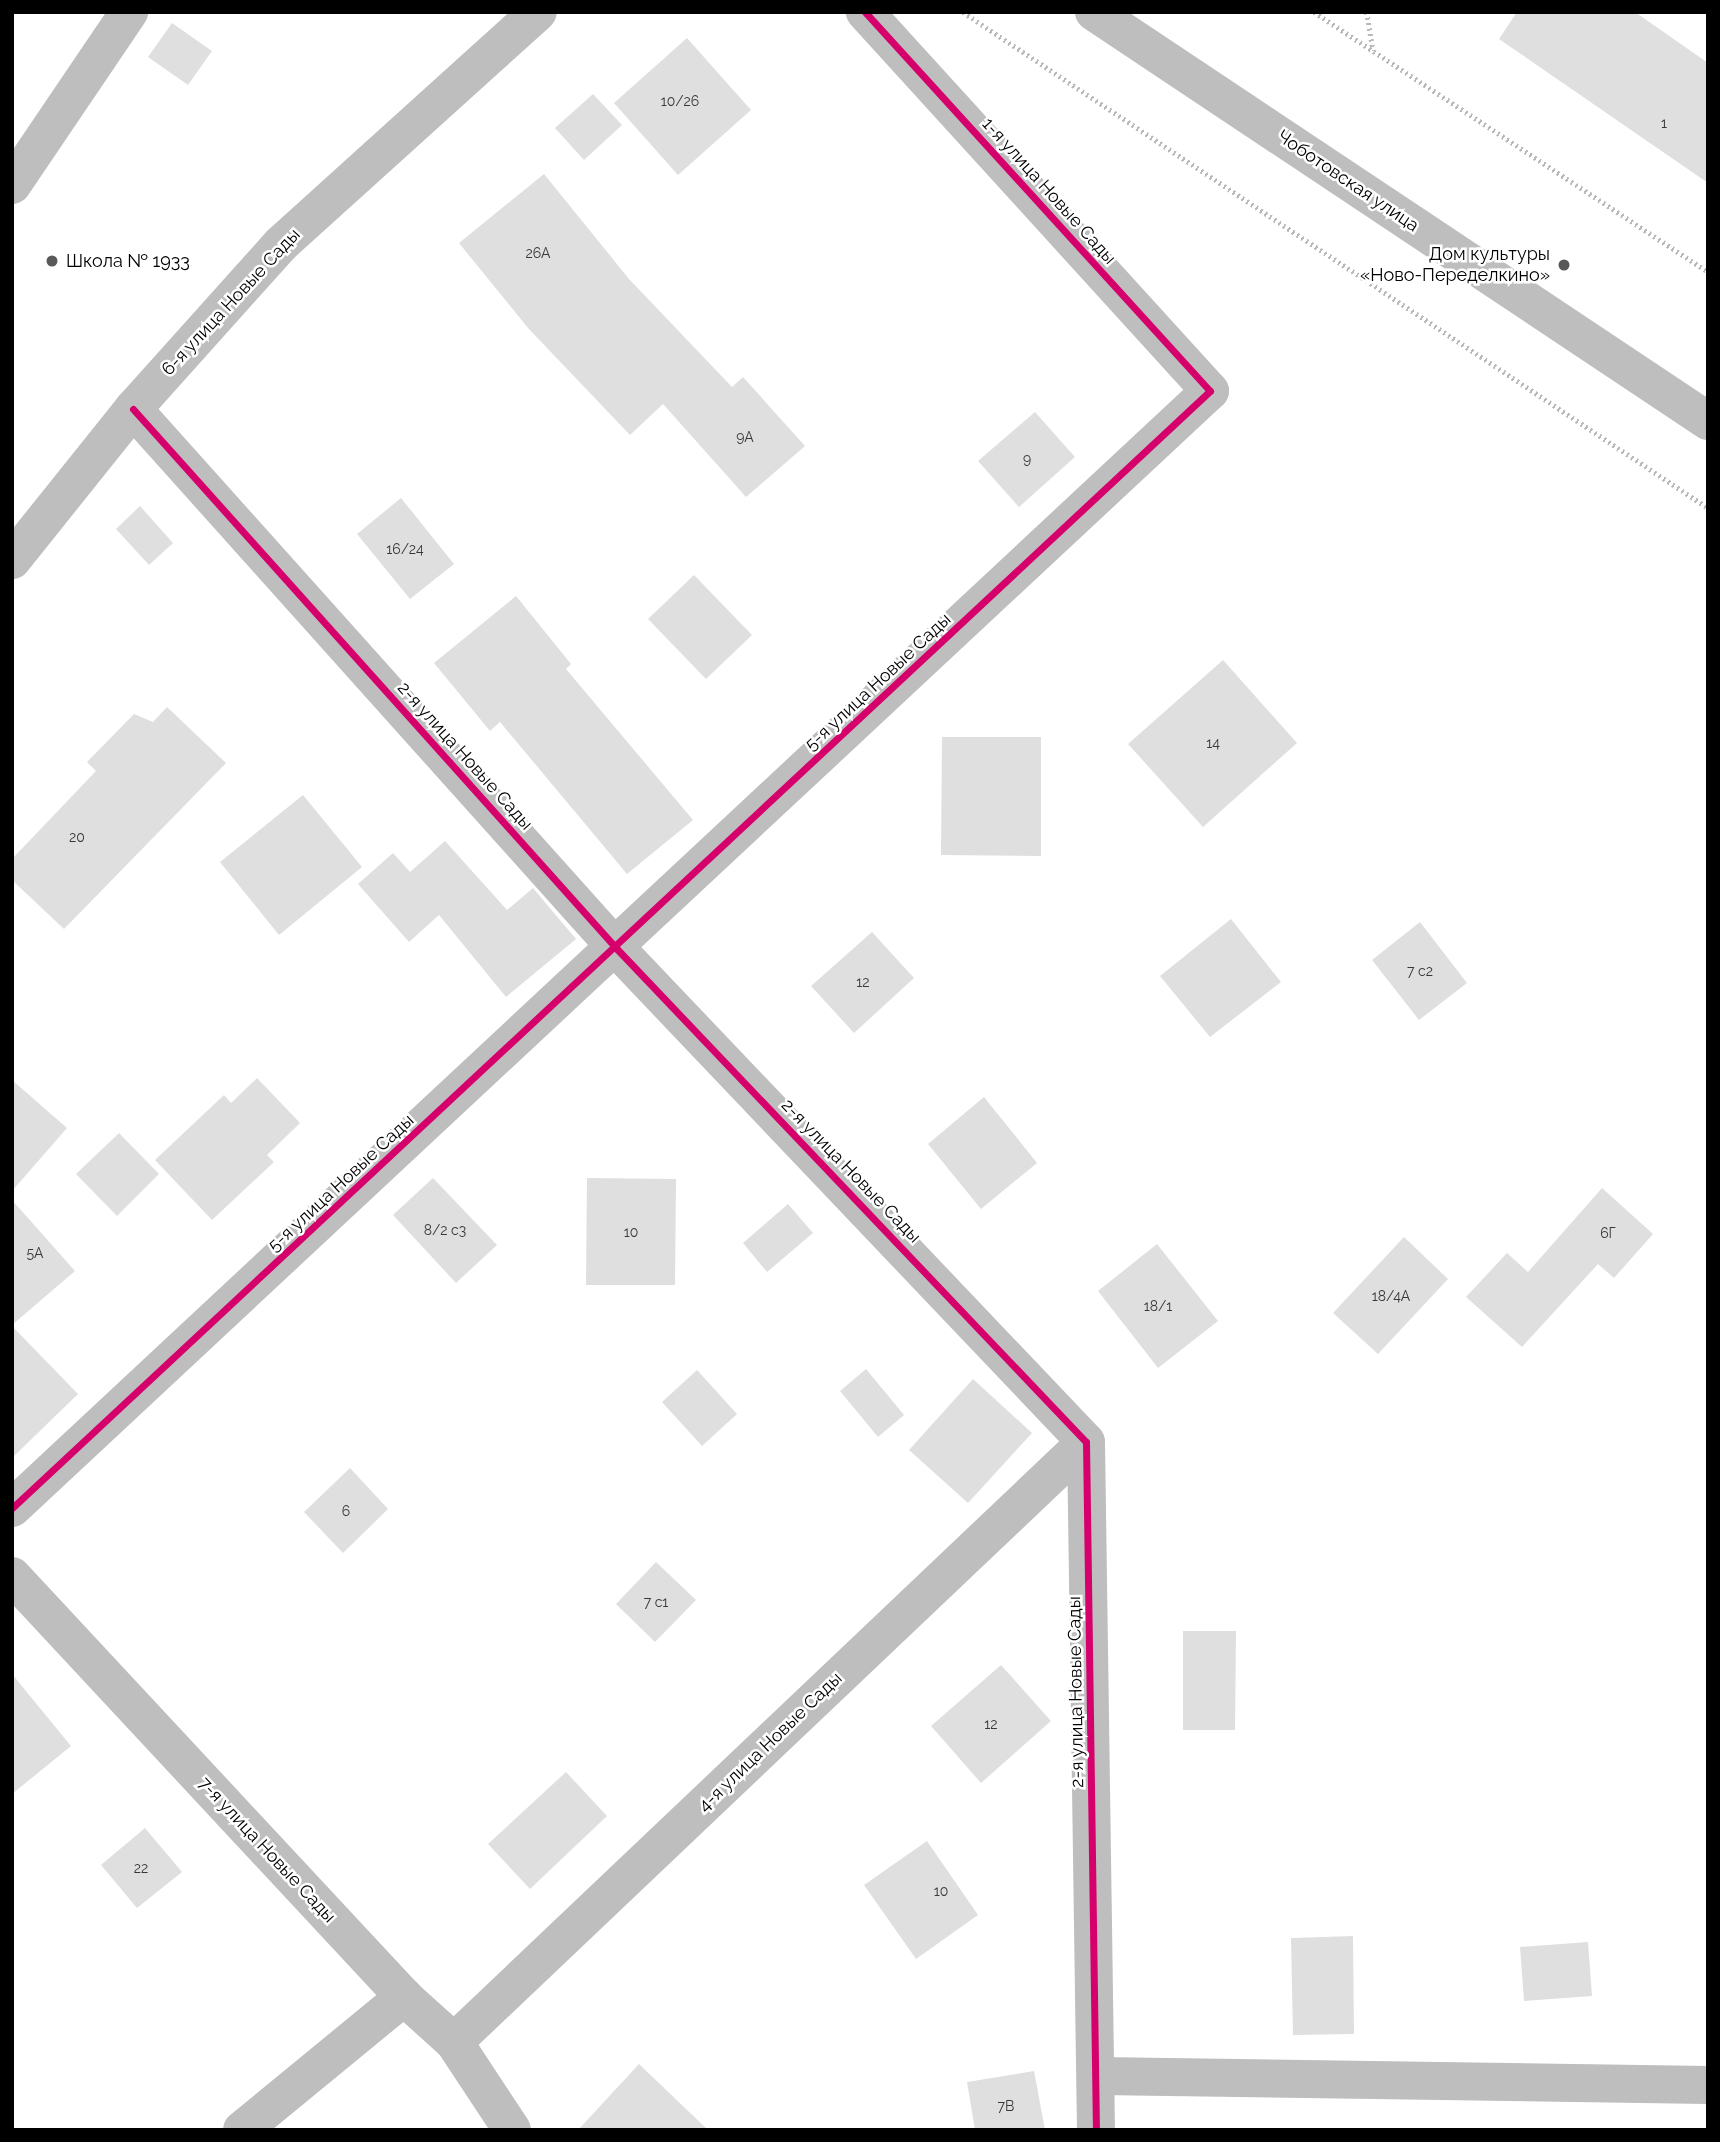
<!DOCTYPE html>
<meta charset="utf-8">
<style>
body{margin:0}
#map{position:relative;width:1720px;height:2142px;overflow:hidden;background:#fff;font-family:Raleway,sans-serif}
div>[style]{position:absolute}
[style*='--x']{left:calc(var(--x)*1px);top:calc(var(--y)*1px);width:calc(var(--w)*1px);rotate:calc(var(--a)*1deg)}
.building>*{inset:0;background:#dfdfdf}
.path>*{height:4.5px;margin-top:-2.25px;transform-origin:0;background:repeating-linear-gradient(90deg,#b9b9b9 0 2px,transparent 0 5.5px)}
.minor>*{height:38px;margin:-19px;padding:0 19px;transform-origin:19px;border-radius:19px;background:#bebebe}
.major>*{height:38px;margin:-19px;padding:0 19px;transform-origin:19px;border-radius:19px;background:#bebebe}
.cycleway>*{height:7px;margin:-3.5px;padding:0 3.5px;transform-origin:3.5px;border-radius:3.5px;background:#d6006c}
.dots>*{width:19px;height:19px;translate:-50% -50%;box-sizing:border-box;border:4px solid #fff;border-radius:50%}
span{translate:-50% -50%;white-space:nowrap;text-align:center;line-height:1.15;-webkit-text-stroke:5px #fff;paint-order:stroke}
.number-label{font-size:14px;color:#383838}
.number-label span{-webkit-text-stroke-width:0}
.street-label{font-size:18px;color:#000}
.poi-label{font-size:18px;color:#000}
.right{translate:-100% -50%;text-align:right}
.left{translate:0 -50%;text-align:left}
.frame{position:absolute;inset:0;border:14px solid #000;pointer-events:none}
</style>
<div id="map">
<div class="building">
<div style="clip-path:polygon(1517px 12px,1635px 12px,1708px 63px,1708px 183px,1499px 39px)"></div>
<div style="clip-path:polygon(172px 23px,212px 51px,188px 85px,148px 57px)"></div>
<div style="clip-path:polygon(687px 38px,751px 110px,678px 175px,614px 103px)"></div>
<div style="clip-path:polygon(593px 94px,622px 125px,584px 160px,555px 128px)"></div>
<div style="clip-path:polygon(544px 174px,629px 279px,732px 387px,743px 377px,805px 446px,746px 497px,663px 404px,630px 435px,528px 328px,459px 243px)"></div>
<div style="clip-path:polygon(1035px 412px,1075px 457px,1019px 507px,978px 461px)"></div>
<div style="clip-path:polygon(401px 498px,454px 564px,410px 599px,357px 534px)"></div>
<div style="clip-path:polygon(140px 506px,173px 543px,149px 565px,116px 529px)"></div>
<div style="clip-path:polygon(694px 575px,752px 635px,706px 679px,648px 619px)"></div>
<div style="clip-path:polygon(516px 596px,571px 664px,566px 669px,693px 820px,627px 874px,500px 722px,490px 731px,434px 663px)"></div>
<div style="clip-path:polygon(1223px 660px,1297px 743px,1203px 827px,1128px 744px)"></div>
<div style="clip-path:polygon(167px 707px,226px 763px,64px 929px,12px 880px,12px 859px,96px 771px,87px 762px,134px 714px,153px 722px)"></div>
<div style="clip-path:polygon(942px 737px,1041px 737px,1041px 856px,941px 855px)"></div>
<div style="clip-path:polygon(303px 795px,362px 867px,279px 935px,220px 862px)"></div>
<div style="clip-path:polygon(445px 841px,507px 910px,533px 888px,576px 939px,506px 997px,439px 915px,409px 942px,358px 884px,393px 853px,410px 872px)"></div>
<div style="clip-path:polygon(1231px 919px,1281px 982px,1210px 1037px,1160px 976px)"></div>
<div style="clip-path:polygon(1420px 922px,1467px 983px,1419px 1020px,1372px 960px)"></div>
<div style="clip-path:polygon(872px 932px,914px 978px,854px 1033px,811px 986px)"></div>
<div style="clip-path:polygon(257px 1078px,300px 1123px,267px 1155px,274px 1162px,212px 1220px,155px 1160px,224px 1095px,231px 1103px)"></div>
<div style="clip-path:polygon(12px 1080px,67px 1128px,12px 1191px)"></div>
<div style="clip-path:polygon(984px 1097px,1037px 1163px,981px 1209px,928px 1144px)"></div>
<div style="clip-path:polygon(119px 1133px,159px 1174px,117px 1216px,76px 1174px)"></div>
<div style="clip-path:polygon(433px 1178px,497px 1245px,456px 1283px,393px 1215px)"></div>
<div style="clip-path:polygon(587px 1178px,676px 1179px,675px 1285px,586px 1285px)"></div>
<div style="clip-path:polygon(1602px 1188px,1653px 1234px,1614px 1278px,1598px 1264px,1522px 1347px,1466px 1297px,1507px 1253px,1528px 1272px)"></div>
<div style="clip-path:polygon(12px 1200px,75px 1271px,12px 1325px)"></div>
<div style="clip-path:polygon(788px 1204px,813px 1233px,767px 1272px,743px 1243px)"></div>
<div style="clip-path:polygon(1404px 1237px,1448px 1279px,1378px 1354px,1333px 1313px)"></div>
<div style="clip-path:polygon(1157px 1244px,1218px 1321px,1158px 1368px,1098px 1291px)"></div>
<div style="clip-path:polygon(12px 1326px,78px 1394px,12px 1458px)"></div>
<div style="clip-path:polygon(866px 1369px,904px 1415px,878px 1437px,840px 1391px)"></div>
<div style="clip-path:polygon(697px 1370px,737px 1414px,702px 1446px,662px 1402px)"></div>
<div style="clip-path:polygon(973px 1379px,1032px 1433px,968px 1503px,909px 1450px)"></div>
<div style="clip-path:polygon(350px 1468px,388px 1509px,343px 1553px,304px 1512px)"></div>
<div style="clip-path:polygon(656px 1562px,696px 1600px,655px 1642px,616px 1604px)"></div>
<div style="clip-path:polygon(1183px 1631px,1236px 1631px,1235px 1730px,1183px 1730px)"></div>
<div style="clip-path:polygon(1001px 1665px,1051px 1721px,981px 1783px,931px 1726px)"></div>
<div style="clip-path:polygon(12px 1674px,71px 1746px,12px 1794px)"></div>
<div style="clip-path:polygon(566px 1772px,607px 1816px,530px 1889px,488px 1844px)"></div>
<div style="clip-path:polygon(145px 1828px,182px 1872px,137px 1908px,101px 1865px)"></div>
<div style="clip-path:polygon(927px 1841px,978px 1915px,916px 1959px,864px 1885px)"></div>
<div style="clip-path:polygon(1353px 1936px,1354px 2034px,1293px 2035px,1291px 1938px)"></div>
<div style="clip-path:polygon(1588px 1942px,1592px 1996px,1524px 2001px,1520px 1947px)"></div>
<div style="clip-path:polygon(639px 2064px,708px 2130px,578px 2130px)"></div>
<div style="clip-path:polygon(1034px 2071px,1045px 2130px,975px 2130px,967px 2082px)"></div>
</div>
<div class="path">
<div style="--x:963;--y:12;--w:895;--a:33.65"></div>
<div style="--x:1314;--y:12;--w:472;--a:33.4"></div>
<div style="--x:1367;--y:12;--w:39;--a:81"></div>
</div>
<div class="minor">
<div style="--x:12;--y:185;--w:209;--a:-55.9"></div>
<div style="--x:133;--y:409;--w:725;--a:48.13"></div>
<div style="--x:617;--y:949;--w:680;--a:46.43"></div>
<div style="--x:1086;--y:1442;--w:688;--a:89.17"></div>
<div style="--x:12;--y:560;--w:193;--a:-51.3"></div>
<div style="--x:133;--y:409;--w:222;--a:-48.1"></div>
<div style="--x:281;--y:244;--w:346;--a:-42.1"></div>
<div style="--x:12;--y:1508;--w:1638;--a:-43"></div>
<div style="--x:1210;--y:391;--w:513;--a:-132.31"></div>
<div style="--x:12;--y:1576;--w:575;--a:47.04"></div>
<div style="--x:404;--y:1997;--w:67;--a:42"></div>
<div style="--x:454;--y:2042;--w:105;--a:56.6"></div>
<div style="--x:454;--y:2042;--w:871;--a:-43.51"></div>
<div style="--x:1099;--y:2076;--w:609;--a:0.85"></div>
<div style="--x:242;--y:2130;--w:210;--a:-39.4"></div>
</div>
<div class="major">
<div style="--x:1094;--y:12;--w:738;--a:33.67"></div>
</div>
<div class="cycleway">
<div style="--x:133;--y:409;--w:725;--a:48.13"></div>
<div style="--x:617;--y:949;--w:680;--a:46.43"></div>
<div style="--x:1086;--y:1442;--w:688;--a:89.17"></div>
<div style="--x:12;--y:1508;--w:1638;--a:-43"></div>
<div style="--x:1210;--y:391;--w:513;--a:-132.31"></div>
</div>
<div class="dots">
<div style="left:52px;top:261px;background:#595959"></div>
<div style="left:1564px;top:265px;background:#595959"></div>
</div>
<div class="number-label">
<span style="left:680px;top:101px">10/26</span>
<span style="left:1664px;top:123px">1</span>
<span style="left:538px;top:253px">26А</span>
<span style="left:745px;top:437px">9А</span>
<span style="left:1027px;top:459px">9</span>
<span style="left:405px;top:549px">16/24</span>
<span style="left:1213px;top:743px">14</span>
<span style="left:77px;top:837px">20</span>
<span style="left:1420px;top:971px">7 с2</span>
<span style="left:863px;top:982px">12</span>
<span style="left:445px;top:1230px">8/2 с3</span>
<span style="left:631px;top:1232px">10</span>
<span style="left:1608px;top:1233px">6Г</span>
<span style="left:35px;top:1253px">5А</span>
<span style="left:1391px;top:1296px">18/4А</span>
<span style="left:1158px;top:1306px">18/1</span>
<span style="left:346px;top:1511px">6</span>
<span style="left:656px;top:1602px">7 с1</span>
<span style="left:991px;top:1724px">12</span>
<span style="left:141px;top:1868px">22</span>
<span style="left:941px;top:1891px">10</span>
<span style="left:1006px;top:2106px">7В</span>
</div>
<div class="street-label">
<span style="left:1348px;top:181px;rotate:34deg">Чоботовская улица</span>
<span style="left:1049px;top:191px;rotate:48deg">1-я улица Новые Сады</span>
<span style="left:231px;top:302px;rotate:-47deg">6-я улица Новые Сады</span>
<span style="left:878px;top:682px;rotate:-43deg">5-я улица Новые Сады</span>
<span style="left:465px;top:756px;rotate:48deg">2-я улица Новые Сады</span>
<span style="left:851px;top:1171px;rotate:46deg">2-я улица Новые Сады</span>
<span style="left:341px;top:1183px;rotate:-43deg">5-я улица Новые Сады</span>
<span style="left:1076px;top:1692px;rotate:-91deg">2-я улица Новые Сады</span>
<span style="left:770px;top:1742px;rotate:-44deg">4-я улица Новые Сады</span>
<span style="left:267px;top:1850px;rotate:47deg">7-я улица Новые Сады</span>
</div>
<div class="poi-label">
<span class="right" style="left:1550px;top:265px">Дом культуры<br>«Ново-Переделкино»</span>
<span class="left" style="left:66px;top:261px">Школа № 1933</span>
</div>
<div class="frame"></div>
</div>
